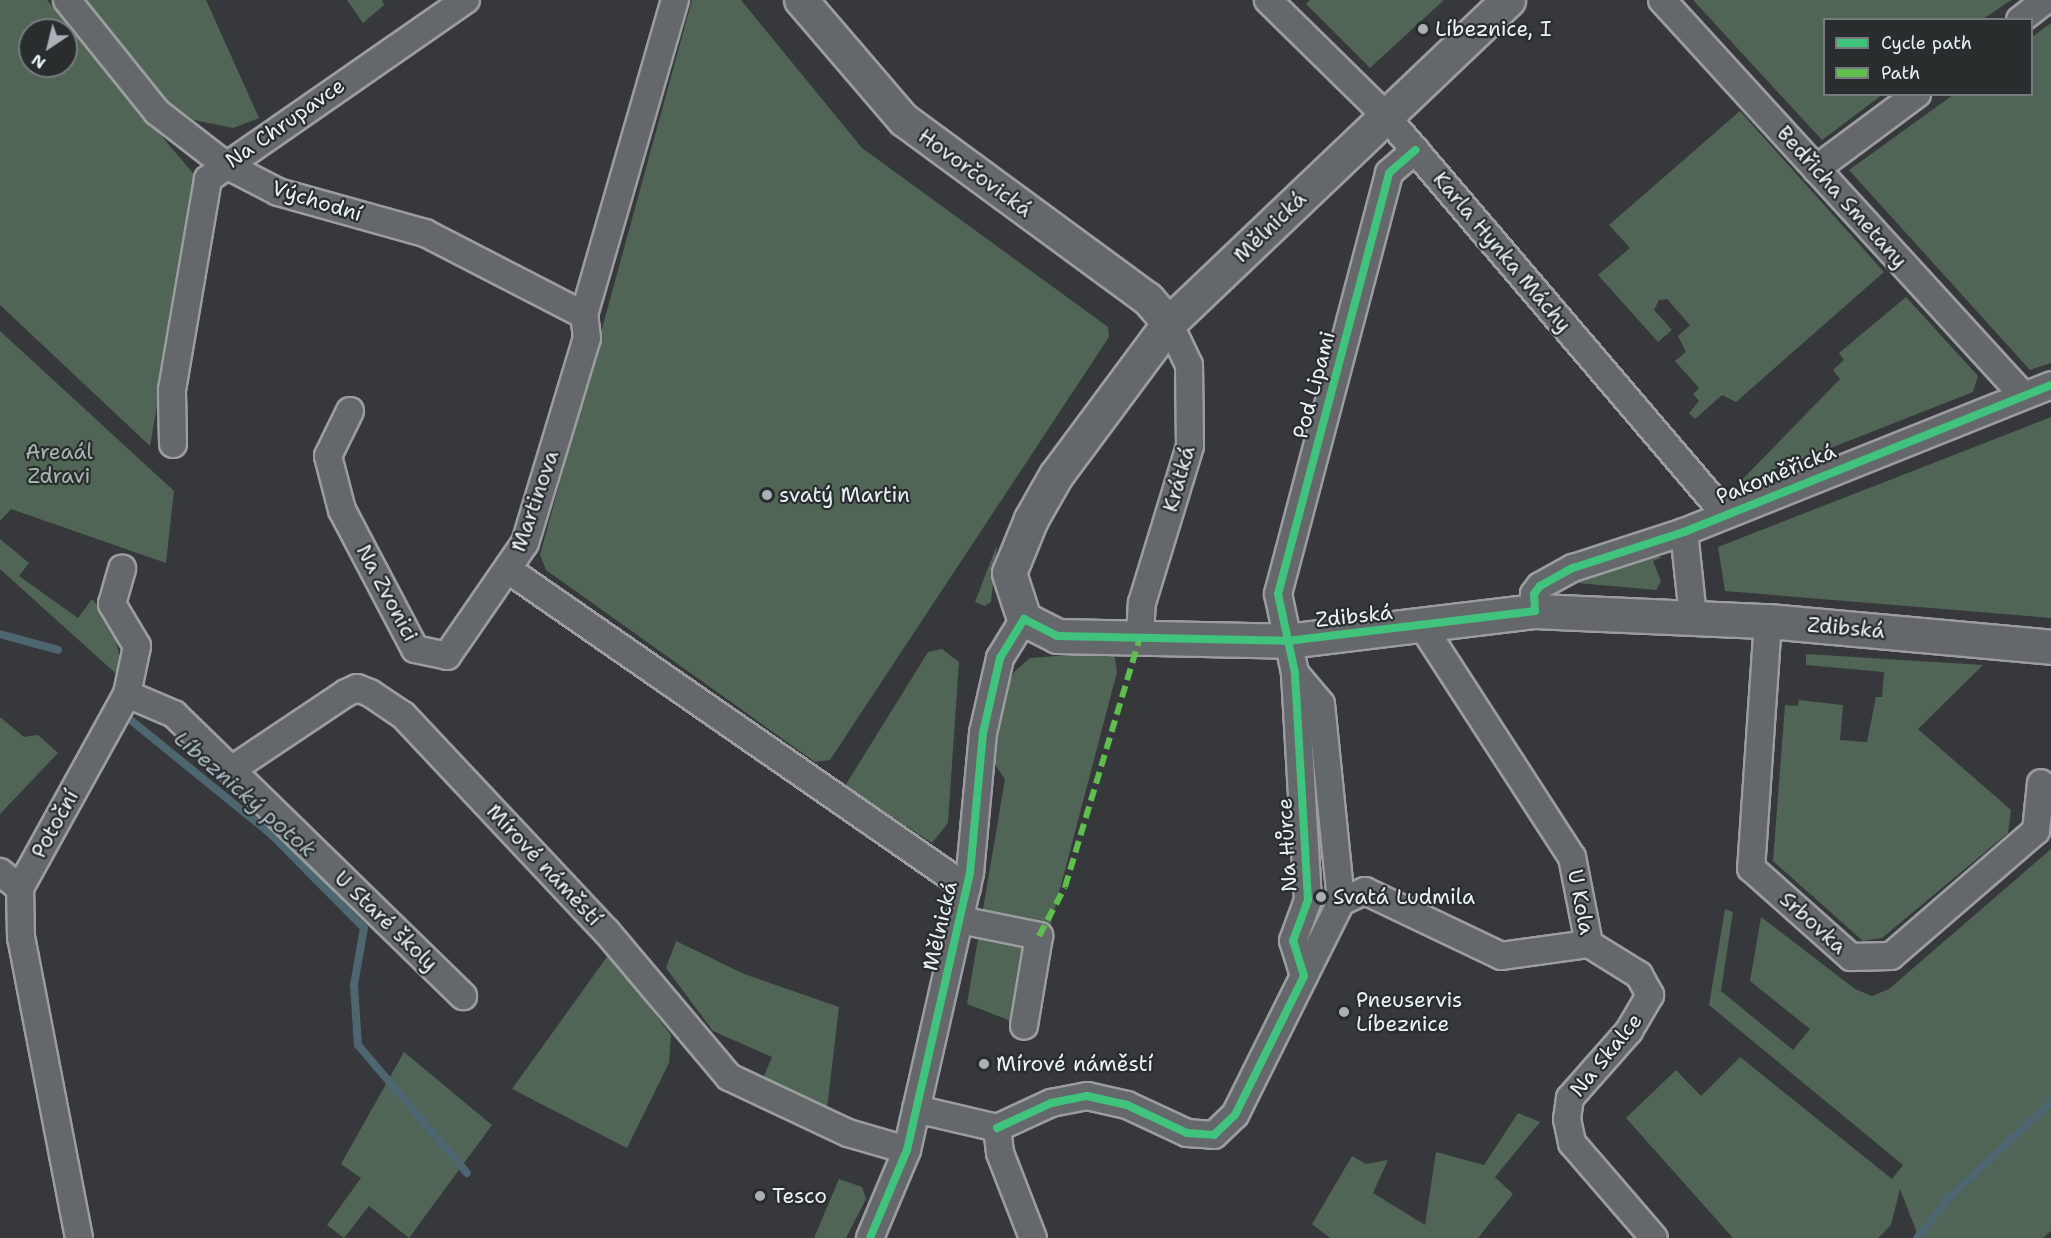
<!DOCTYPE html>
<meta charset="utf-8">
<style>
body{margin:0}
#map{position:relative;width:2051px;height:1238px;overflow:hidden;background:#36383b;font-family:"Shantell Sans",sans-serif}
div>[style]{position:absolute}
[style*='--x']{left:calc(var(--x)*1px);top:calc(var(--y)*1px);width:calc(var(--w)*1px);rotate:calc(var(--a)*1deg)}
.green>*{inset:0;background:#506555}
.stream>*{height:8px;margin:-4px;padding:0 4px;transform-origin:4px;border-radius:4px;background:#4d666f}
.roads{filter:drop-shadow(2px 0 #9b9da0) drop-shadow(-2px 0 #9b9da0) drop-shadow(0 2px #9b9da0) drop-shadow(0 -2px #9b9da0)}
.minor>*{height:26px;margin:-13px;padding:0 13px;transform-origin:13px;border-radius:13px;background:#65686b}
.tertiary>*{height:32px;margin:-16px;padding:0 16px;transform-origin:16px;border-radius:16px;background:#65686b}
.secondary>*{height:33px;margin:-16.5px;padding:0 16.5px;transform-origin:16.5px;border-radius:16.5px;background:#65686b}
.quiet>*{height:6px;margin-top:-3px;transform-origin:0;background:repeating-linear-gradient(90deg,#5fbe4e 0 12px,transparent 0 18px)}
.cycleway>*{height:8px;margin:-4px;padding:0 4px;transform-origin:4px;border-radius:4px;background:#40c37c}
.dots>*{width:16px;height:16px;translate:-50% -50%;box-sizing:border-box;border:3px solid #2a2d2e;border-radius:50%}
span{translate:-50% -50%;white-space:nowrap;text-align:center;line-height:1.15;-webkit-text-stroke:4.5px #2a2d2e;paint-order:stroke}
.poi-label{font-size:21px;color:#e8f1f8}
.left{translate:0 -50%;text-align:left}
.street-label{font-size:21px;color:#e8f1f8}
.park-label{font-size:21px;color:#a5b5b0}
.water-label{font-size:22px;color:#abbbc3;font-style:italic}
.legend{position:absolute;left:1823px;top:18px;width:210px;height:78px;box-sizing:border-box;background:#2a2d2e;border:2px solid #767b7f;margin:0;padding:8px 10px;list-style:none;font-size:18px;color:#e8f1f8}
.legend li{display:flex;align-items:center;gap:12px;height:30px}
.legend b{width:30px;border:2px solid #767b7f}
.north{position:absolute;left:18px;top:18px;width:60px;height:60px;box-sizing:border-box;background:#2a2d2e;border:2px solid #767b7f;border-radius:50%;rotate:215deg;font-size:16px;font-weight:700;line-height:24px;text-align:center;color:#e8f1f8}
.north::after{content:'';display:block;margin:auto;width:21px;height:27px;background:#aab0b6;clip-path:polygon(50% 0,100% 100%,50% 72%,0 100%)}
</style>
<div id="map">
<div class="green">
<div style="clip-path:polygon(evenodd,0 0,47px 0,197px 178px,150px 446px,0 305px,0 0,30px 30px,66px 30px,66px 66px,30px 66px,30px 30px)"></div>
<div style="clip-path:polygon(82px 0,206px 0,259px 118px,233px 128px,194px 120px,161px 96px)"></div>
<div style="clip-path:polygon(347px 0,382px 0,384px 5px,363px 23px)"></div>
<div style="clip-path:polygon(692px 0,741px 0,862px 148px,1108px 327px,1109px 337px,830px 760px,815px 762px,546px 570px,540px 555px)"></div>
<div style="clip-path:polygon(1310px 0,1444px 0,1370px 68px,1306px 4px)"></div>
<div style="clip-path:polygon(1693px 0,2011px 0,1983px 19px,1824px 20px,1824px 94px,1882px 95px,1822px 140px)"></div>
<div style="clip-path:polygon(2051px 23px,2051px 363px,2030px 370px,1849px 170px,1953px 95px,2032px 94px,2032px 37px)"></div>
<div style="clip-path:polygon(1740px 111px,1884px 272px,1736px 402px,1722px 395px,1695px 419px,1689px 413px,1699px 401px,1693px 394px,1699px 388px,1675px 361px,1686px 352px,1678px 336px,1690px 325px,1667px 299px,1659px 300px,1654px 310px,1672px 330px,1658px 342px,1598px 275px,1630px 248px,1609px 225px)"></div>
<div style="clip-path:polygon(1906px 297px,1978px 376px,1973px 392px,1737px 485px,1840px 379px,1833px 370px,1844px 360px,1839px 353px)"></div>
<div style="clip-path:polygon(0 331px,174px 491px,166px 563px,11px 509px,0 521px)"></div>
<div style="clip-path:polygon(2051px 417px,2051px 618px,1725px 591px,1718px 547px)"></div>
<div style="clip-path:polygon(0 539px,29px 563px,19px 576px,78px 618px,92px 599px,114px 625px,123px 680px,0 569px)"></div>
<div style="clip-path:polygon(997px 545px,991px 602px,985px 606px,975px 602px)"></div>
<div style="clip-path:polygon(1642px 556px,1663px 557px,1653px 561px,1661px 581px,1656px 590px,1577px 583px)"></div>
<div style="clip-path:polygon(942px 649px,959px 662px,948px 823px,932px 843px,845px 786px,928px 652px)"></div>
<div style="clip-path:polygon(1114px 652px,1117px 672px,1024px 1026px,967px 1004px,1005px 779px,991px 759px,998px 709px,1014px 672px,1030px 658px)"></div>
<div style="clip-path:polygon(1806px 654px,1983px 665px,1918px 729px,2011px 810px,2008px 833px,1882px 938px,1863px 941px,1773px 861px,1785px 705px,1798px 706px,1799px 700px,1843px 705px,1840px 740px,1867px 742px,1876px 697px,1882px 697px,1884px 672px,1806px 665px)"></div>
<div style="clip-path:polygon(0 717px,24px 737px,38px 735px,58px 753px,0 814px)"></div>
<div style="clip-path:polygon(2051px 849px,2051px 1231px,2043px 1238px,1919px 1238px,1900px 1189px,1891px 1225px,1878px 1238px,1733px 1238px,1626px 1118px,1676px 1070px,1701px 1096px,1740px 1057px,1892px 1179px,1903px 1165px,1709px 1005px,1725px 909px,1733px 912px,1721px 991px,1793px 1050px,1810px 1029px,1750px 981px,1761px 917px,1855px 989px,1872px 996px,1889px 989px)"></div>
<div style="clip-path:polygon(676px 941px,744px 974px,839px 1007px,827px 1108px,763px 1078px,772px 1057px,713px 1031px,666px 968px)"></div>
<div style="clip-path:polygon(609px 954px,671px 1035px,669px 1063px,627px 1148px,512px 1089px)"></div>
<div style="clip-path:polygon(404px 1052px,492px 1125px,409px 1238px,369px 1206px,344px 1238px,327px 1225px,361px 1178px,341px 1164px)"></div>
<div style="clip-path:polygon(1518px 1113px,1540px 1122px,1495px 1177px,1513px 1194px,1478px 1238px,1330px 1238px,1312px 1224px,1352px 1156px,1366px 1164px,1388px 1160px,1373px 1193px,1425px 1225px,1436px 1152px,1484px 1165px)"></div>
<div style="clip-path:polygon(839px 1179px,862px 1187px,866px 1199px,846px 1238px,814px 1238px)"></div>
</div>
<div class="stream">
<div style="--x:0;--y:634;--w:60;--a:15.4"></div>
<div style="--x:127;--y:717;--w:186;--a:39.1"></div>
<div style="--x:271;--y:834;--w:132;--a:45.3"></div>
<div style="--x:364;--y:928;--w:58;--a:100"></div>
<div style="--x:354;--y:985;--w:60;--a:86.2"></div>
<div style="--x:358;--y:1045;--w:168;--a:49.6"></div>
<div style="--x:1917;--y:1238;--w:48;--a:-51.7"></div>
<div style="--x:1947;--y:1200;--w:143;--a:-43.3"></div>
</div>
<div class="roads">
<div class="minor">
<div style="--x:67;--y:0;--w:144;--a:51.2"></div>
<div style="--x:157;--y:112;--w:85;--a:37.8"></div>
<div style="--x:224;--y:164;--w:61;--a:27.4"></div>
<div style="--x:278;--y:192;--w:153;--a:15.6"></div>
<div style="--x:425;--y:233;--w:179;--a:27.3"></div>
<div style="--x:1268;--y:0;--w:164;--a:44.5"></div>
<div style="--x:1385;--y:115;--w:524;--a:49.56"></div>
<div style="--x:1662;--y:0;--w:534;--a:47.58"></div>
<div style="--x:2020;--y:20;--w:33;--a:-38"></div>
<div style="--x:1816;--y:169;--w:126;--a:-36.6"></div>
<div style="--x:350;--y:411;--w:50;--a:116.1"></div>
<div style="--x:328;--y:456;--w:56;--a:75.5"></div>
<div style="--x:342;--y:510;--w:157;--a:62.3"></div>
<div style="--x:415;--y:649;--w:33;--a:12"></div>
<div style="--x:447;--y:656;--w:137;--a:-55.4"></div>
<div style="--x:525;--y:543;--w:214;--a:-73.2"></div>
<div style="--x:587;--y:338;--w:23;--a:-97"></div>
<div style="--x:584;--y:315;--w:328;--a:-73.9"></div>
<div style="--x:173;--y:444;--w:54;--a:-91.1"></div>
<div style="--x:172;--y:390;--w:214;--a:-80.3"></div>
<div style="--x:208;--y:179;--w:314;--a:-34.8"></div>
<div style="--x:1684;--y:532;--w:84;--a:83.9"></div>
<div style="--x:510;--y:571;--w:556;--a:34.75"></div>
<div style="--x:1535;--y:611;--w:17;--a:-93"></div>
<div style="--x:1534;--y:594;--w:10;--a:-53"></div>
<div style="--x:1540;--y:586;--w:38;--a:-29"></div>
<div style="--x:1573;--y:568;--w:117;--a:-18"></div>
<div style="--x:1684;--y:532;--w:395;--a:-21.8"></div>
<div style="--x:1768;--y:621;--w:248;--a:93.9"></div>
<div style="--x:1751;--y:868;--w:134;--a:41.7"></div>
<div style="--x:1851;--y:957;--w:40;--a:-1.4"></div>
<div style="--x:1891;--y:956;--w:191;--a:-40.8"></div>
<div style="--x:2036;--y:831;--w:48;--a:-84.1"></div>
<div style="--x:1423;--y:627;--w:274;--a:57.1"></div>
<div style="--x:1572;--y:857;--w:89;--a:78.9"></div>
<div style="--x:1140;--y:637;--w:34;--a:-87"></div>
<div style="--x:1142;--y:603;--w:164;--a:-73"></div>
<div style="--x:1190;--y:446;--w:81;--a:-90.7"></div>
<div style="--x:1189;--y:365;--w:47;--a:-115.5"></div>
<div style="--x:1295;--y:673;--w:40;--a:50"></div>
<div style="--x:1321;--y:704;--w:199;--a:84.2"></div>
<div style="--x:127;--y:694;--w:51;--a:23.1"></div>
<div style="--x:174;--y:714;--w:404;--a:44.3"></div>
<div style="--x:231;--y:770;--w:138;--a:-33.8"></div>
<div style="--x:346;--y:693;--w:12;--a:-24"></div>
<div style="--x:357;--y:688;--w:14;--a:21"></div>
<div style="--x:370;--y:693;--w:40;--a:34"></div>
<div style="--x:403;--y:715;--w:298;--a:46.8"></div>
<div style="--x:607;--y:932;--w:189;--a:49.9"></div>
<div style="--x:729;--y:1077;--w:132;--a:25.2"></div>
<div style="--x:848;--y:1133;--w:61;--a:16.1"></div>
<div style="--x:0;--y:872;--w:26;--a:39"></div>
<div style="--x:960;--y:920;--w:81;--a:11.4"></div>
<div style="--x:1039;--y:936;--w:91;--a:99.5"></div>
<div style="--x:1589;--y:944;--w:59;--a:31.8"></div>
<div style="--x:1639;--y:975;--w:23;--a:61"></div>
<div style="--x:1650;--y:995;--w:42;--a:120.3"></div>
<div style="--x:1629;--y:1031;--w:89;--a:131.4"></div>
<div style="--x:1570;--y:1098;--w:21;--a:98"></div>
<div style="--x:1567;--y:1119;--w:25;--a:78"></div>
<div style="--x:1572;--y:1143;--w:125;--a:49.2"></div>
<div style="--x:1304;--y:976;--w:83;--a:-63.4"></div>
<div style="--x:1341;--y:902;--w:26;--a:-25"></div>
<div style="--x:1365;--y:891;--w:151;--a:25.5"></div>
<div style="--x:1501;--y:956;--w:89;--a:-7.8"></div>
<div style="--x:916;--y:1109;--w:83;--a:13.2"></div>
<div style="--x:997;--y:1128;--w:60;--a:-24.8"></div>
<div style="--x:1051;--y:1103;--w:37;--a:-11"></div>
<div style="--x:1087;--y:1096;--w:41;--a:12.7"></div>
<div style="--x:1127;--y:1105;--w:66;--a:25"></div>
<div style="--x:1187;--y:1133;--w:27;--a:4"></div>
<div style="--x:1214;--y:1135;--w:29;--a:-44"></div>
<div style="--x:1235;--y:1115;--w:155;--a:-63.6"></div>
<div style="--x:1304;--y:976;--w:37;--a:-107"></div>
<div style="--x:1293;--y:941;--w:44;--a:-69.9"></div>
<div style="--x:1308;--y:900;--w:227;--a:-93.3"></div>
<div style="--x:1295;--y:673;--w:81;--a:-102.1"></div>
<div style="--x:1278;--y:594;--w:435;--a:-75.2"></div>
<div style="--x:1389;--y:173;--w:35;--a:-41"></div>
<div style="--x:997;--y:1128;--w:25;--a:83"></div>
<div style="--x:1000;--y:1153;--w:91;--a:68.8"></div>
<div style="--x:79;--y:1238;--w:306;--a:-100.9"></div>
<div style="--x:21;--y:938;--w:50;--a:-91.1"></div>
<div style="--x:20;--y:888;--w:222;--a:-61.1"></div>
<div style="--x:127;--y:694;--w:49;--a:-78.2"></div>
<div style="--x:137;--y:646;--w:49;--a:-120.8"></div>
<div style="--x:112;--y:604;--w:37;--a:-74"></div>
<div style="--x:870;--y:1238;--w:95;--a:-67.2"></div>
<div style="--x:907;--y:1150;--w:284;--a:-77.2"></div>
<div style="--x:970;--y:873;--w:141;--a:-84.7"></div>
<div style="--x:983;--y:733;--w:77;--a:-77.2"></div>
<div style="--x:1000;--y:658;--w:46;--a:-58.4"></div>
</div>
<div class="tertiary">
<div style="--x:801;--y:0;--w:158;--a:49.4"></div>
<div style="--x:904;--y:120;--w:303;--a:36.3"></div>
<div style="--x:1148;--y:299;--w:32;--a:49"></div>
</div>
<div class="secondary">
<div style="--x:1508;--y:0;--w:468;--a:136.4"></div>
<div style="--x:1169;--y:323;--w:189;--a:126.6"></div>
<div style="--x:1056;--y:475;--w:51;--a:119.6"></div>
<div style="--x:1031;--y:519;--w:58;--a:112.2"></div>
<div style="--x:1009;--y:573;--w:48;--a:71.9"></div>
<div style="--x:1024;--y:619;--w:37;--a:27"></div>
<div style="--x:1057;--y:636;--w:230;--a:1.2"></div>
<div style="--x:1287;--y:641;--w:250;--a:-6.9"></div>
<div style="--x:1535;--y:611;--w:233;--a:2.5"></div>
<div style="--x:1768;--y:621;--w:284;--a:5.2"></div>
</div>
</div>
<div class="quiet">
<div style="--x:1039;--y:936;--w:55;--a:-62"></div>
<div style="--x:1065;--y:887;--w:261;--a:-73.3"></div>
</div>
<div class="cycleway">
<div style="--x:997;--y:1128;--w:60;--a:-24.8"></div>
<div style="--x:1051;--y:1103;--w:37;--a:-11"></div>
<div style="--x:1087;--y:1096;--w:41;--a:12.7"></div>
<div style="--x:1127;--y:1105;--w:66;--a:25"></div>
<div style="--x:1187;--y:1133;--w:27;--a:4"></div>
<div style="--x:1214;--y:1135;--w:29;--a:-44"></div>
<div style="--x:1235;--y:1115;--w:155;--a:-63.6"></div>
<div style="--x:1304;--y:976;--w:37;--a:-107"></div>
<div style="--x:1293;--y:941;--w:44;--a:-69.9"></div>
<div style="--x:1308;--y:900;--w:227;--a:-93.3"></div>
<div style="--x:1295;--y:673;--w:81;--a:-102.1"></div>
<div style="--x:1278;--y:594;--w:435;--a:-75.2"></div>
<div style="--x:1389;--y:173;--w:35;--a:-41"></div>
<div style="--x:870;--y:1238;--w:95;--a:-67.2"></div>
<div style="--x:907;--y:1150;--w:284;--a:-77.2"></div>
<div style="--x:970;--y:873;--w:141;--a:-84.7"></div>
<div style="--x:983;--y:733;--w:77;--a:-77.2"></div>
<div style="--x:1000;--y:658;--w:46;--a:-58.4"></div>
<div style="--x:1024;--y:619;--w:37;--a:27"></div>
<div style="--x:1057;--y:636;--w:230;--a:1.2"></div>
<div style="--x:1287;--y:641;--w:250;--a:-6.9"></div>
<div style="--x:1535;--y:611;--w:17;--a:-93"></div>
<div style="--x:1534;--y:594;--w:10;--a:-53"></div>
<div style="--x:1540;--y:586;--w:38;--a:-29"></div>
<div style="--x:1573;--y:568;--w:117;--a:-18"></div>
<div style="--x:1684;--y:532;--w:395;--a:-21.8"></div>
</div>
<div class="dots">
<div style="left:1423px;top:29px;background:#aab0b6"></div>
<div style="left:767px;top:495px;background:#aab0b6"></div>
<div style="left:1321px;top:897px;background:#aab0b6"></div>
<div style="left:1344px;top:1012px;background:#aab0b6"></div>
<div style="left:984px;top:1064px;background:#aab0b6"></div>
<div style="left:760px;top:1196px;background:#aab0b6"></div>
</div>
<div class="poi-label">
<span class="left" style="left:1435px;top:29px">Líbeznice, I</span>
<span class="left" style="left:779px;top:495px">svatý Martin</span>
<span class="left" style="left:1333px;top:897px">Svatá Ludmila</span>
<span class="left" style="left:1356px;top:1012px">Pneuservis<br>Líbeznice</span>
<span class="left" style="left:996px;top:1064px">Mírové náměstí</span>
<span class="left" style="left:772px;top:1196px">Tesco</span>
</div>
<div class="street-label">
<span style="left:285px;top:123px;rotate:-35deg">Na Chrupavce</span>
<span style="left:975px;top:173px;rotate:36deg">Hovorčovická</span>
<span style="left:1842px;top:197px;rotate:48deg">Bedřicha Smetany</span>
<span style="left:317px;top:201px;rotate:17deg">Východní</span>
<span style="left:1270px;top:227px;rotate:-44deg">Mělnická</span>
<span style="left:1502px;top:252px;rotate:50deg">Karla Hynka Máchy</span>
<span style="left:1314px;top:385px;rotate:-75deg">Pod Lipami</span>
<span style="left:1776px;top:474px;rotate:-22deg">Pakoměřická</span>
<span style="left:1179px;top:479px;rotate:-74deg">Krátká</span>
<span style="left:535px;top:501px;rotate:-71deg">Martinova</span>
<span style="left:387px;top:593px;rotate:62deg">Na Zvonici</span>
<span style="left:1354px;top:616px;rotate:-6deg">Zdibská</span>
<span style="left:1846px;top:628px;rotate:5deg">Zdibská</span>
<span style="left:55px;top:824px;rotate:-61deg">Potoční</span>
<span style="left:1287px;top:845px;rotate:-93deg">Na Hůrce</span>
<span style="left:544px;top:865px;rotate:47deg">Mírové náměstí</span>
<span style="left:1581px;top:902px;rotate:79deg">U Kola</span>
<span style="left:386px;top:921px;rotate:44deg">U Staré školy</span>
<span style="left:1813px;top:923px;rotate:42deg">Srbovka</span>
<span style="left:940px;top:926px;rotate:-77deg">Mělnická</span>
<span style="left:1606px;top:1055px;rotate:-51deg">Na Skalce</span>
</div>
<div class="park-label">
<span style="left:59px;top:464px">Areaál<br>Zdravi</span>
</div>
<div class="water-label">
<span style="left:245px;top:794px;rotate:41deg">Líbeznický potok</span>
</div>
<ul class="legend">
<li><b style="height:8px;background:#40c37c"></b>Cycle path</li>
<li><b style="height:8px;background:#5fbe4e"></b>Path</li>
</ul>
<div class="north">N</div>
</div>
